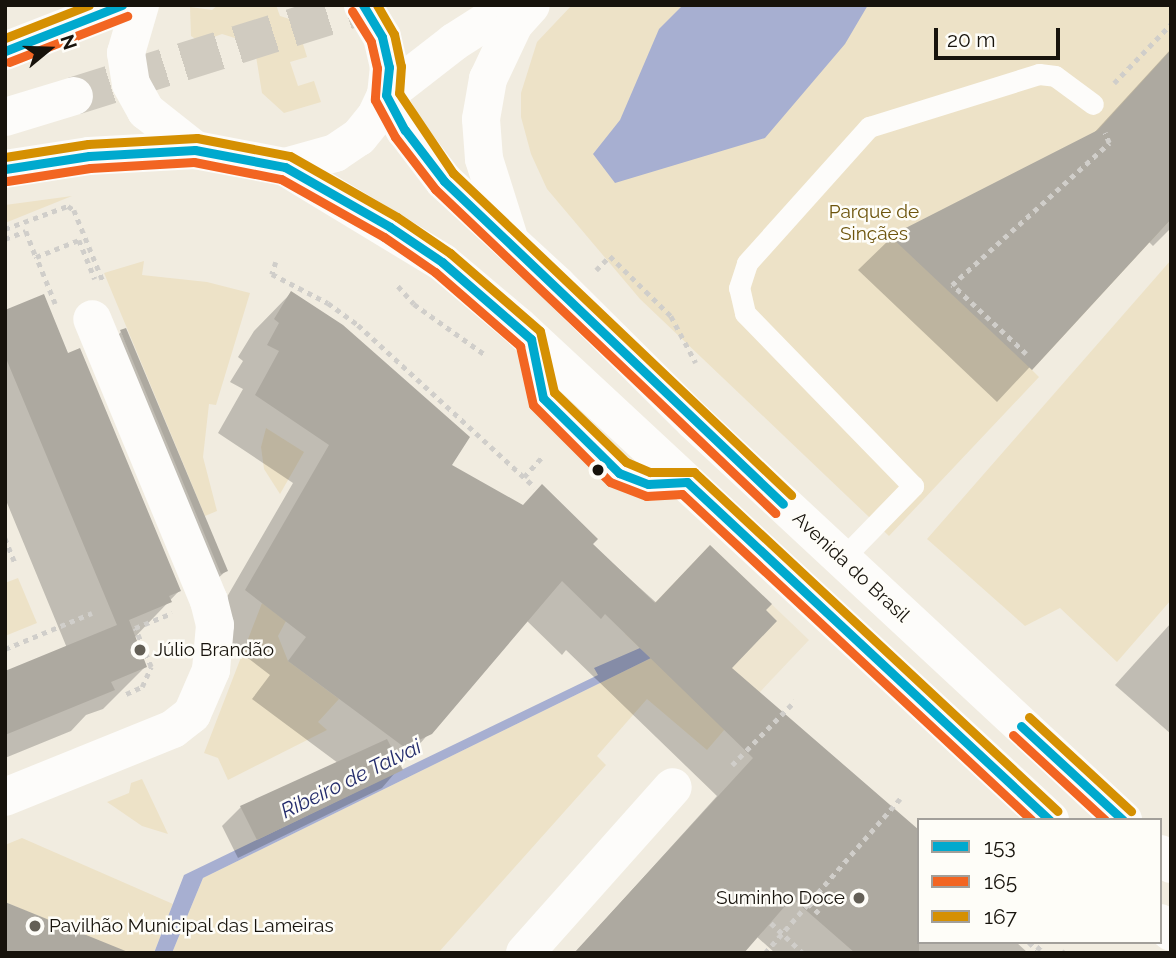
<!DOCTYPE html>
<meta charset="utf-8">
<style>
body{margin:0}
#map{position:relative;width:1176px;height:958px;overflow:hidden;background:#f1ece0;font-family:Raleway,sans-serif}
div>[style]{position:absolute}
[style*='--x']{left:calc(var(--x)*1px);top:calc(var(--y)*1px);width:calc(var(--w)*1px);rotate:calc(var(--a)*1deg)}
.built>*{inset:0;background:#eee5d0}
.green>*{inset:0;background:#ede2c7}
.water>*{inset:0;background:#a7afd1}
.shadow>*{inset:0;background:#0003}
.building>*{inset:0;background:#ada9a0}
.primary-tunnel>*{height:38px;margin-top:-19px;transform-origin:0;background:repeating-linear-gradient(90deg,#d0cbc0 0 38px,transparent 0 57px)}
.path>*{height:4.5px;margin-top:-2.25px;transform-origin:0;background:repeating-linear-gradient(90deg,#d0ceca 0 5px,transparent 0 10px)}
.lane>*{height:21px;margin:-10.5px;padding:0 10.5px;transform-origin:10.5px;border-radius:10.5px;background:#fdfcfa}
.street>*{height:38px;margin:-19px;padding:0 19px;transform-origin:19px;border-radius:19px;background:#fdfcfa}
.primary>*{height:38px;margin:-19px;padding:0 19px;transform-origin:19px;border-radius:19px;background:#fdfcfa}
.bus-1>*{height:9px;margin:-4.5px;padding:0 4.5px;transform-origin:4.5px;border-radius:4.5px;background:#00a9ce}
.bus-2>*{height:9px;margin:-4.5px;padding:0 4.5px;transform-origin:4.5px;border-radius:4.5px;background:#f26522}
.bus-3>*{height:9px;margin:-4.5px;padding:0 4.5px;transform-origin:4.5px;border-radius:4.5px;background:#d59002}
.dots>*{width:19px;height:19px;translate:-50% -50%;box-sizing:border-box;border:4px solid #fefdf8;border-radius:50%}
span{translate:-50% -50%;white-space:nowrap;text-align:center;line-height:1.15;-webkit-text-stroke:5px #fefdf8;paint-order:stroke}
.park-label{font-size:19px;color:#6d540c}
.street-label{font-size:19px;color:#17130c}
.poi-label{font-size:19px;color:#17130c}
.left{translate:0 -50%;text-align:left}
.right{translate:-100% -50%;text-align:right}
.water-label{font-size:21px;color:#252d6d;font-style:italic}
.frame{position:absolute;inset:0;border:7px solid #17130c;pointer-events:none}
.legend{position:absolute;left:917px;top:818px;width:245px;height:126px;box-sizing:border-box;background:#fefdf8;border:2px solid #a29f9a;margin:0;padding:9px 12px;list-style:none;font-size:21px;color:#17130c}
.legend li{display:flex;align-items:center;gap:14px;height:35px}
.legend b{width:35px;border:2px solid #a29f9a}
.north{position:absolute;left:14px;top:14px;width:70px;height:70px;-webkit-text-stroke:5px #fefdf8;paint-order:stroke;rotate:71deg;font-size:19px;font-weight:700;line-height:28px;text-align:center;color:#17130c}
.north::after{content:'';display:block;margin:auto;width:24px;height:32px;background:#17130c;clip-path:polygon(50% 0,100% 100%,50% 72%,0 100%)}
.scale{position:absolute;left:934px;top:28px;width:126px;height:32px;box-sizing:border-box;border:4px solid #17130c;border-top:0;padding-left:9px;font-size:21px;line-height:24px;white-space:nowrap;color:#17130c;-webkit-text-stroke:5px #fefdf8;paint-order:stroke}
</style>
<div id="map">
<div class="built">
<div style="clip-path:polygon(710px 545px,809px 640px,725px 729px,625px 634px)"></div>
</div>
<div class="green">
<div style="clip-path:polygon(218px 5px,276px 5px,280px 16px,296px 21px,307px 57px,290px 62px,298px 86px,314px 81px,321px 102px,284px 113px,262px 93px,254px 44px,222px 34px,200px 42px,191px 36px,190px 7px,212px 10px)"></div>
<div style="clip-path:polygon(572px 5px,1171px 5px,1171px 219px,1032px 370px,1039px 377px,889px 536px,640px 299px,547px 189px,531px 154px,521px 117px,521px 93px,537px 42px)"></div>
<div style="clip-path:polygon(72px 196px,5px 223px,5px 205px)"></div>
<div style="clip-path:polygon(1171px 260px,1171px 600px,1117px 662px,1060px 608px,1025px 626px,927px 539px)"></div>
<div style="clip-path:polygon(144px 261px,142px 275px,207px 282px,250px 293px,216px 405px,209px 404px,203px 457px,217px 511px,205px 516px,104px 273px)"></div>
<div style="clip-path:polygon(266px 428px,304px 452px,280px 494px,264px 469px,261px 447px)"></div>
<div style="clip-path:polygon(18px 578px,37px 623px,5px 636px,5px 583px)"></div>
<div style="clip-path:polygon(262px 603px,286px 621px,278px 636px,288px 661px,339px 699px,318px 722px,327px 730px,228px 780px,218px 758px,204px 753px)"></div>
<div style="clip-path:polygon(651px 658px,725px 729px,707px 750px,647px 699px,597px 756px,606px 765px,438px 953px,172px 953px,203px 878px)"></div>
<div style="clip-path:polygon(142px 779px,160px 817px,168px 834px,142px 826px,107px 802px,129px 793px,131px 783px)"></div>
<div style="clip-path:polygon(22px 838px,173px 904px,154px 953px,124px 953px,5px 902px,5px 845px)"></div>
</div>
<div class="water">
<div style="clip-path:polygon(683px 5px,868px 5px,845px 44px,765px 138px,615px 183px,593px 154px,620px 120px,659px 29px)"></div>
<div style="clip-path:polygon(640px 648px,651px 658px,203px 878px,172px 953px,154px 953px,184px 875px,598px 675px,594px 668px)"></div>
</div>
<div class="shadow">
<div style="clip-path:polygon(1171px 49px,1171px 228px,1153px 246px,1148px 241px,997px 402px,858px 270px,892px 237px,1093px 134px)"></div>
<div style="clip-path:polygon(291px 293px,449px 465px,591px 544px,729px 668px,919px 942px,1016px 942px,1028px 953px,775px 953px,756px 936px,575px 953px,717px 796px,566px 650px,562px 655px,526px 620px,382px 788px,238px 858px,222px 826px,241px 807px,338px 763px,252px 699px,270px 675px,209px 628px,293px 483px,218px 433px,243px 389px,230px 382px,243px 361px,238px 357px,254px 331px)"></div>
<div style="clip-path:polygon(5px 312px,67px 355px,179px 591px,134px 638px,145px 667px,103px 709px,86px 715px,71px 731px,5px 758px,5px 673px,67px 648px,5px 498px)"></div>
<div style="clip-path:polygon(121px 332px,226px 571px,216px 580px,112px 341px)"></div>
<div style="clip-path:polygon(1171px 623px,1171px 734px,1115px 685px)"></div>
</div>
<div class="building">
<div style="clip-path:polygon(1171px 50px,1171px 219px,1032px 370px,890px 236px,1098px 130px)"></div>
<div style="clip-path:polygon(291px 291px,343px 325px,470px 437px,452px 465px,523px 505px,542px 484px,598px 539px,593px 544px,655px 603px,710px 545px,772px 604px,766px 610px,777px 621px,732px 668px,919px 830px,919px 953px,855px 953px,792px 898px,744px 953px,574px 953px,753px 758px,605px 614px,601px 619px,562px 581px,432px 734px,404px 747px,288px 661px,306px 637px,245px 590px,329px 445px,255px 395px,279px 351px,267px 345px,279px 323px,274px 319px)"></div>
<div style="clip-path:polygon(44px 294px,68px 353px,80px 348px,181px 591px,169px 596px,172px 602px,129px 620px,147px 667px,111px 682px,115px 690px,5px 735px,5px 671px,117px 625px,5px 356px,5px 310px)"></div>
<div style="clip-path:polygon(126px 328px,228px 571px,221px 574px,120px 330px)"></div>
<div style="clip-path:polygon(387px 739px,403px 770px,257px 840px,240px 806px)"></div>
<div style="clip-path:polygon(5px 902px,128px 952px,127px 953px,5px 953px)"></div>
</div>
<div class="primary-tunnel">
<div style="--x:74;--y:96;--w:305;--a:-17.4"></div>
</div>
<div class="path">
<div style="--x:1114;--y:83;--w:82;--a:-46"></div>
<div style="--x:5;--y:229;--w:67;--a:-20.1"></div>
<div style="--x:68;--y:206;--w:7;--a:34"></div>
<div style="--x:74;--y:210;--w:77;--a:67.8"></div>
<div style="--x:5;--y:239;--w:22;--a:-21"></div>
<div style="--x:26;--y:231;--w:28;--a:69"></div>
<div style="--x:276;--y:262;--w:13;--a:108"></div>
<div style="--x:272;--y:274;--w:63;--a:27.4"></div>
<div style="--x:328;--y:303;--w:37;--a:36"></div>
<div style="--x:358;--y:325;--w:240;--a:42.5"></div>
<div style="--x:596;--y:270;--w:20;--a:-45"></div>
<div style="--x:610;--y:256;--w:86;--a:44.5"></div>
<div style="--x:671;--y:316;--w:53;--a:62"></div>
<div style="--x:398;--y:286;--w:24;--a:48"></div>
<div style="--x:414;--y:304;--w:86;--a:35.5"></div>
<div style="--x:55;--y:304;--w:51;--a:-112"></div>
<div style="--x:36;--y:257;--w:46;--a:-21.6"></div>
<div style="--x:79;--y:240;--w:42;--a:67.7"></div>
<div style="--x:1026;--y:354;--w:101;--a:-137"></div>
<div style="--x:952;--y:285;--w:212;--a:-42.1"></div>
<div style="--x:1109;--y:143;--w:11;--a:-112"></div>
<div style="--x:5;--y:403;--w:1;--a:45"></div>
<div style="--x:524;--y:477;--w:27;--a:-48"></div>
<div style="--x:5;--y:538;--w:29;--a:68"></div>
<div style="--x:5;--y:649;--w:94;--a:-22.5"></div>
<div style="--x:126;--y:694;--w:17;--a:-24"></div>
<div style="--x:142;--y:687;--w:22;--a:-66"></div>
<div style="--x:151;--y:667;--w:42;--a:-112.3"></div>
<div style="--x:135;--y:628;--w:40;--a:-22"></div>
<div style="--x:732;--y:765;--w:90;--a:-45.5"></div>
<div style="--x:808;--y:903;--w:18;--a:43"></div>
<div style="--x:771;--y:923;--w:44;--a:43.2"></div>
<div style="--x:1029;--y:942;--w:11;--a:45"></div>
<div style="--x:1037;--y:950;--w:11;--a:-49"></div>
<div style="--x:765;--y:953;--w:205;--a:-48.8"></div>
<div style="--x:1063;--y:953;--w:3;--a:-45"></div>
</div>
<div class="lane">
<div style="--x:531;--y:341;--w:58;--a:78.1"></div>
<div style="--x:543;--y:398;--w:107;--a:44.6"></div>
<div style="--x:619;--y:473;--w:31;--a:21"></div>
<div style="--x:648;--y:484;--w:39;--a:-3"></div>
<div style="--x:842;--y:559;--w:102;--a:-45.8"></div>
<div style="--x:913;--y:486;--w:241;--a:-134.2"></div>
<div style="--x:745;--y:313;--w:26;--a:-103"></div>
<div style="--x:739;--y:288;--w:26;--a:-72"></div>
<div style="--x:747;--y:263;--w:183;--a:-48.1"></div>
<div style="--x:869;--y:127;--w:178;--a:-17.3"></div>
<div style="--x:1039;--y:74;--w:16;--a:7"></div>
<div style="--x:1055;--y:76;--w:47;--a:36.4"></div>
</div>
<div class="street">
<div style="--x:5;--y:797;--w:181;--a:-22"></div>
<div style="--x:173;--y:729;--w:24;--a:-38"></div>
<div style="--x:192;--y:714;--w:48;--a:-66.6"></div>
<div style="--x:211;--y:670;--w:45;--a:-84.9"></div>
<div style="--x:215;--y:625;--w:25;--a:-104"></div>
<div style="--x:209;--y:601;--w:305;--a:-112.5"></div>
<div style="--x:525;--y:953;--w:222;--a:-48.3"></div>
</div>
<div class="primary">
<div style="--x:140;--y:5;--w:50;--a:106.3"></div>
<div style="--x:126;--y:53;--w:31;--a:81"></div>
<div style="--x:131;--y:84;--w:31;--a:61"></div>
<div style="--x:146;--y:111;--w:63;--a:38.5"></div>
<div style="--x:195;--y:150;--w:92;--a:10.7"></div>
<div style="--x:285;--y:167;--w:52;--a:-15.6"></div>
<div style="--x:335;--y:153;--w:29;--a:-34"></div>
<div style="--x:359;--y:137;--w:27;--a:-51"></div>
<div style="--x:376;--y:116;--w:23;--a:-65"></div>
<div style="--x:386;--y:95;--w:28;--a:-84"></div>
<div style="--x:389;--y:67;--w:31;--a:-103"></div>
<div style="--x:382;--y:37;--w:37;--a:-121"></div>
<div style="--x:5;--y:51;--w:127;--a:-21.3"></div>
<div style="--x:386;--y:95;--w:40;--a:62"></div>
<div style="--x:405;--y:130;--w:64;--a:52.6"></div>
<div style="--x:444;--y:181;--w:154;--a:42.6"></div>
<div style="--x:557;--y:285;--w:193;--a:44.8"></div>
<div style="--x:694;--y:421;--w:586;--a:42.92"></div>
<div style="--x:386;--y:95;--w:86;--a:-37.9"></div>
<div style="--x:454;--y:42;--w:69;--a:-32.5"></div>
<div style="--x:5;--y:117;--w:72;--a:-16.9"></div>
<div style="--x:285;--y:167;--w:184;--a:31.2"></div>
<div style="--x:442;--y:262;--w:99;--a:40.1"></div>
<div style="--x:518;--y:326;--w:726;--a:42.88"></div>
<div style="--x:5;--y:169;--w:85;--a:-8.8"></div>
<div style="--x:89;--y:156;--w:106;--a:-3.2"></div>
<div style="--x:508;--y:235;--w:80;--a:-107.5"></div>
<div style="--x:484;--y:159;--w:40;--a:-94.3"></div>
<div style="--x:481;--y:119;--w:41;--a:-80.1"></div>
<div style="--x:488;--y:79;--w:61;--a:-64.7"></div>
<div style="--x:514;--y:24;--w:25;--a:-48"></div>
<div style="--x:1160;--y:854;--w:15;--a:42"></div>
<div style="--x:1160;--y:923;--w:14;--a:39"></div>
</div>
<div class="bus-1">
<div style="--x:363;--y:5;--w:37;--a:59"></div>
<div style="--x:382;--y:37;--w:31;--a:77"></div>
<div style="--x:389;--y:67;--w:28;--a:96"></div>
<div style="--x:386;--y:95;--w:40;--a:62"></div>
<div style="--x:405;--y:130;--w:64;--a:52.6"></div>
<div style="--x:444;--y:181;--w:468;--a:43.6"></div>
<div style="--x:5;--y:51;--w:126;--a:-21.5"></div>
<div style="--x:5;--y:169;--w:85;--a:-8.8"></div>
<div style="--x:89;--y:156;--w:106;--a:-3.2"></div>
<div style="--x:195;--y:150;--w:92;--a:10.7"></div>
<div style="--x:285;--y:167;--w:121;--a:29.7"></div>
<div style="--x:390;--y:227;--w:63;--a:33.9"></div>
<div style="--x:442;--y:262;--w:118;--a:40.9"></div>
<div style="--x:531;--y:339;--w:60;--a:78.5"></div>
<div style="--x:543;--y:398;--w:107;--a:44.6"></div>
<div style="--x:619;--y:473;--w:31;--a:21"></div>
<div style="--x:648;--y:484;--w:39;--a:-3"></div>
<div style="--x:687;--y:482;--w:496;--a:43"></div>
<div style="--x:1021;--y:726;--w:139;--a:42.7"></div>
</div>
<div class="bus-2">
<div style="--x:352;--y:11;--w:36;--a:58"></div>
<div style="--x:371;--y:42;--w:27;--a:77"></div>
<div style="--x:377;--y:68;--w:32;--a:94"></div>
<div style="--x:375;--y:100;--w:42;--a:61.6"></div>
<div style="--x:395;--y:137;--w:66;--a:52.4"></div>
<div style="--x:435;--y:189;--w:470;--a:43.6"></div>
<div style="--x:9;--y:62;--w:127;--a:-21.3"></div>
<div style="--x:7;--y:181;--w:84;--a:-8.9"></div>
<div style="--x:90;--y:168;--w:104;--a:-3.3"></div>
<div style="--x:194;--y:162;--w:89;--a:11.1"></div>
<div style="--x:281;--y:179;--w:118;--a:29.4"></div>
<div style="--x:384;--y:237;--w:62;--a:34.5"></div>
<div style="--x:435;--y:272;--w:113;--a:41"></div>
<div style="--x:520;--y:346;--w:60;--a:77.6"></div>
<div style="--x:533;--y:405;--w:109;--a:45"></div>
<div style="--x:610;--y:482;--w:39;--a:21"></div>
<div style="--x:646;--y:496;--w:36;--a:-3"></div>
<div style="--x:682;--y:494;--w:478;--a:43"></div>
<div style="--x:1013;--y:735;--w:125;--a:42.7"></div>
</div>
<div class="bus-3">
<div style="--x:377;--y:5;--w:34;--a:60"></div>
<div style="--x:394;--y:34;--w:33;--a:78"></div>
<div style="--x:401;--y:66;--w:27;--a:94"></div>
<div style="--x:399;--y:93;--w:97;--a:56"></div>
<div style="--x:453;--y:173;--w:467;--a:43.6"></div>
<div style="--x:5;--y:38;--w:90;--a:-21.4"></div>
<div style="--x:5;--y:157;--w:84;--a:-8.9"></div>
<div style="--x:88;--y:144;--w:109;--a:-3.2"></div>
<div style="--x:197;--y:138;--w:95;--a:11"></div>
<div style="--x:290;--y:156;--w:123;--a:29.7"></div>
<div style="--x:397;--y:217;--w:64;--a:34.2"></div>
<div style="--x:450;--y:253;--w:119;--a:40.9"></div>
<div style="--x:540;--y:331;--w:63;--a:77.1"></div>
<div style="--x:554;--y:392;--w:100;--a:44.2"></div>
<div style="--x:626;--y:462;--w:26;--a:23"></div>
<div style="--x:650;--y:472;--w:44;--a:0"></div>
<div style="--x:694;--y:472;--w:497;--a:43"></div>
<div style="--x:1029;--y:717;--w:139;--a:42.7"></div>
</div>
<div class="dots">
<div style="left:598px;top:470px;background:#17130c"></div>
<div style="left:140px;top:650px;background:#635f56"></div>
<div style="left:859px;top:898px;background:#635f56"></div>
<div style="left:35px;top:926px;background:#635f56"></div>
</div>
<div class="park-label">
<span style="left:874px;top:223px">Parque de<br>Sinçães</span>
</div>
<div class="street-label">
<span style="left:851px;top:567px;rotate:43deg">Avenida do Brasil</span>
</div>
<div class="poi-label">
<span class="left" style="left:154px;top:650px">Júlio Brandão</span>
<span class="right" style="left:845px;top:898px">Suminho Doce</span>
<span class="left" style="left:49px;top:926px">Pavilhão Municipal das Lameiras</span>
</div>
<div class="water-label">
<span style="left:351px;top:779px;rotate:-26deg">Ribeiro de Talvai</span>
</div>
<div class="frame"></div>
<ul class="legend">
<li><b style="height:9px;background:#00a9ce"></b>153</li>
<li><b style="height:9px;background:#f26522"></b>165</li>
<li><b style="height:9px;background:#d59002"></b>167</li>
</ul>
<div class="north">N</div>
<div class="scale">20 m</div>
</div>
